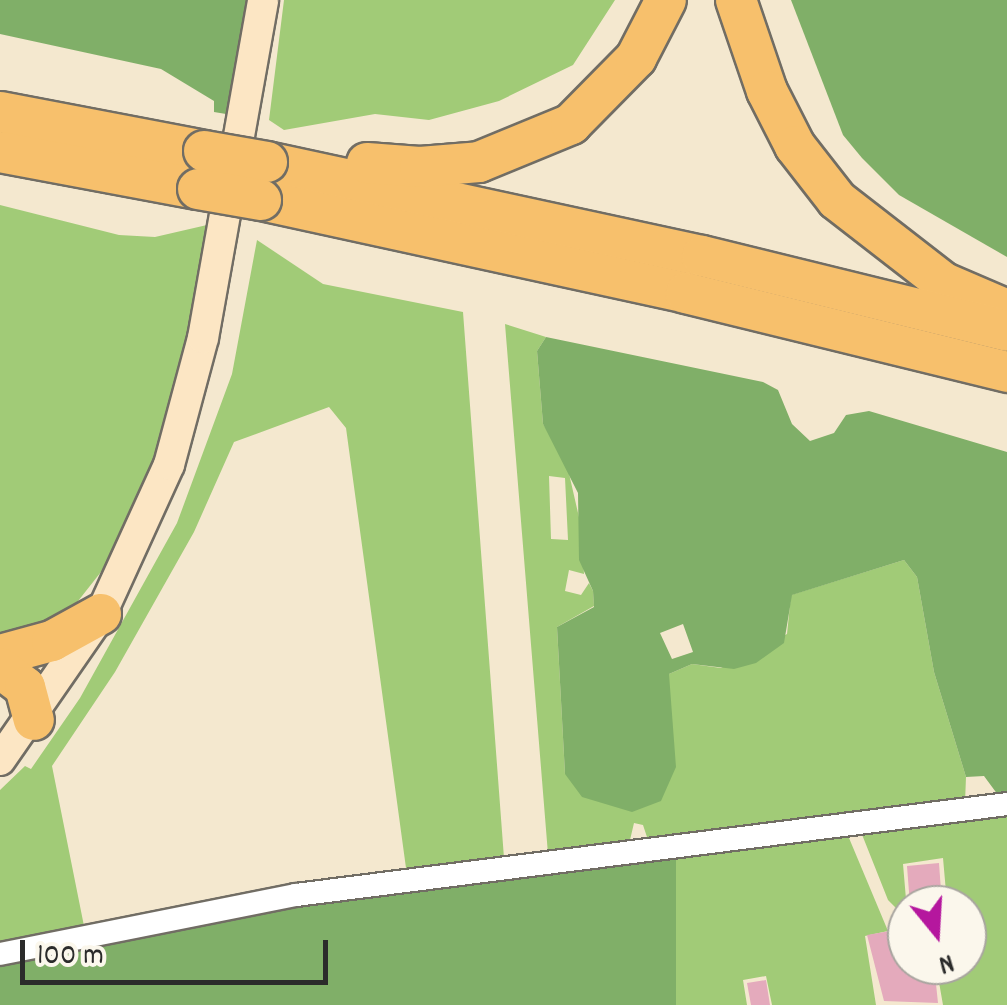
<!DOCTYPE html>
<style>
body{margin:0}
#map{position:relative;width:1007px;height:1005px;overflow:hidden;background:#f4e8cf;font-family:Dekko,sans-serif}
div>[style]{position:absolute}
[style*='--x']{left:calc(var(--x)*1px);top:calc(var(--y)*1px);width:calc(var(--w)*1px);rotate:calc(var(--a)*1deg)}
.green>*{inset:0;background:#a1cb77}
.forest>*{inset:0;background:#80af68}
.building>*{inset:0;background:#e4aabc}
.roads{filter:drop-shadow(2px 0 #716d64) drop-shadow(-2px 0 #716d64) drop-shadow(0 2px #716d64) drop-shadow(0 -2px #716d64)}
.street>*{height:22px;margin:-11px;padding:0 11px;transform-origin:11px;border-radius:11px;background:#fff}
.secondary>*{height:30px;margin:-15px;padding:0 15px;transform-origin:15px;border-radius:15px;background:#fce6c4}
.highway>*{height:40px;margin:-20px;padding:0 20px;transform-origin:20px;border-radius:20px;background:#f7c06c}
.bridges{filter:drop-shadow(2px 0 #716d64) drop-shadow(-2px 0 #716d64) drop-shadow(0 2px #716d64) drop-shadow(0 -2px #716d64)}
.highway-bridge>*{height:40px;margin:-20px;padding:0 20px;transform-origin:20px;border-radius:20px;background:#f7c06c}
span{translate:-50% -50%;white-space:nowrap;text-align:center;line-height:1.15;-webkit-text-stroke:10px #fbf7ec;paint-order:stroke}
.north{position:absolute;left:887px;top:885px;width:100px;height:100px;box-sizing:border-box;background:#fbf7ec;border:2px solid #a8a59f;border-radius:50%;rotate:162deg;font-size:28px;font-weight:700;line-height:40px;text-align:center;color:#2b2b2b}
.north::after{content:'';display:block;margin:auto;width:35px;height:45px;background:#b5179e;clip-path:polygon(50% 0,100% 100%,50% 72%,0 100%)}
.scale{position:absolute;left:20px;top:940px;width:308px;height:45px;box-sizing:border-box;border:5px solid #2b2b2b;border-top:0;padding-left:12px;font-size:30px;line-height:35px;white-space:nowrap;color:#2b2b2b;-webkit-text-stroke:8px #fbf7ec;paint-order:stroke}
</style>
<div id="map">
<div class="green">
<div style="clip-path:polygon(284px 0,615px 0,573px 65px,499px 101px,429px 120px,375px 114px,284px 130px,269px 120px)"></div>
<div style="clip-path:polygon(0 205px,119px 235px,155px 237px,207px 225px,191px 350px,173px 416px,123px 544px,56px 629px,0 640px)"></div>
<div style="clip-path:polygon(257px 240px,323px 284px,463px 312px,504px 858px,406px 868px,346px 428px,329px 407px,234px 442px,194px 532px,115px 672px,52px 766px,84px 926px,0 944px,0 790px,25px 766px,31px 769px,80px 698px,177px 523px,232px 374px)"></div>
<div style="clip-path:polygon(evenodd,505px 324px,546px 337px,537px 351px,543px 424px,565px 456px,581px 526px,584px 574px,569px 570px,565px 591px,581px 595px,589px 583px,593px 591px,594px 606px,557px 627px,565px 774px,667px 683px,669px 674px,692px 664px,721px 668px,787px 634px,791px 595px,904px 560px,917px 577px,934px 672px,966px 777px,965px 803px,648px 840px,643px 825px,634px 823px,630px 840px,548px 854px,505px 324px,549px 476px,565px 478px,568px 540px,551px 539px,549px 476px)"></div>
<div style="clip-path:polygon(1007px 816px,1007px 1005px,943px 1005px,936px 965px,967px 965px,967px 905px,961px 894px,946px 892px,943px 858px,903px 864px,907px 911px,899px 911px,888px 900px,861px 832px)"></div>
<div style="clip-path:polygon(837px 833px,849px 838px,888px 931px,865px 936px,876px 1005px,772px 1005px,766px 976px,743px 980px,747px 1005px,676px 1005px,676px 853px)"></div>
</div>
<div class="forest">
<div style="clip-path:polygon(0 0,249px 0,232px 115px,214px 112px,214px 101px,161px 69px,0 34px)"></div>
<div style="clip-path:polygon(791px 0,1007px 0,1007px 257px,899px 195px,862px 158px,843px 135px)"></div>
<div style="clip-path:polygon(evenodd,546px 337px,763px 382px,778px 390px,792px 424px,810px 441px,834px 433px,846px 415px,869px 411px,1007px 452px,1007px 794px,998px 795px,984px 776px,966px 777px,934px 672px,917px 577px,904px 560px,792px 595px,784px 643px,756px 663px,734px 669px,692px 664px,669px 674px,676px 767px,661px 801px,632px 812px,582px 797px,565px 774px,557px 627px,594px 607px,593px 591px,579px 560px,578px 493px,543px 424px,537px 351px,546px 337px,683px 624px,693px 652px,672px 659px,660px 633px,683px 624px)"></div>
<div style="clip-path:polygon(676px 853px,676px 1005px,0 1005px,0 961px,261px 908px)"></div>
</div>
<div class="building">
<div style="clip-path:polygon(939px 863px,942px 905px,910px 905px,907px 866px)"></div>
<div style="clip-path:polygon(907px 928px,907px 965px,934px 965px,938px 1003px,884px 1001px,867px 935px)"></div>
<div style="clip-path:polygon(766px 980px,770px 1005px,751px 1005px,747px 983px)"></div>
</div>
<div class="roads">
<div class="street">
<div style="--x:0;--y:954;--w:302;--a:-11.3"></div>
<div style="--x:296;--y:895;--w:717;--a:-7.29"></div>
</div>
<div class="secondary">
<div style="--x:0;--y:760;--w:178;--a:-55.3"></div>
<div style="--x:101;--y:614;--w:164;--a:-65.5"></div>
<div style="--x:169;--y:465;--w:131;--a:-75"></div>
<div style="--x:203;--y:338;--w:343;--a:-79.9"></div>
</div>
<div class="highway">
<div style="--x:736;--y:0;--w:96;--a:71.2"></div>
<div style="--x:767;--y:91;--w:62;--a:63"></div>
<div style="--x:795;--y:146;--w:68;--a:52.1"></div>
<div style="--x:837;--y:200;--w:135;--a:37.8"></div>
<div style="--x:944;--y:283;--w:69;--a:23.2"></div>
<div style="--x:0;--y:112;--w:208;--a:10.8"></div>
<div style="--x:0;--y:152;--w:201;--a:10.6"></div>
<div style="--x:267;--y:162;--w:445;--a:12.2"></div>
<div style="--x:702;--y:256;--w:314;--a:13.8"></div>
<div style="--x:367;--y:163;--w:53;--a:4.3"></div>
<div style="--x:420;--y:167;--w:59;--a:-4.8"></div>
<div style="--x:479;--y:162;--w:100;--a:-22.4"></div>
<div style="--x:571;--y:124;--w:93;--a:-45.4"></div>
<div style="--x:636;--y:58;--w:65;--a:-62.7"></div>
<div style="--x:261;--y:200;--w:435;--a:12.3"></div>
<div style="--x:686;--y:293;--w:331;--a:13.8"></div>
<div style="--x:0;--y:655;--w:54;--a:-15.1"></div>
<div style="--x:52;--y:641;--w:56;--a:-28.9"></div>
<div style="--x:0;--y:668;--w:31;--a:37"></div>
<div style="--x:25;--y:687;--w:34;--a:75"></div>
</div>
</div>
<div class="bridges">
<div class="highway-bridge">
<div style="--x:204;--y:151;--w:64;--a:9.9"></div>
<div style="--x:198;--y:189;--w:64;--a:9.9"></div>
</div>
</div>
<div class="north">N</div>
<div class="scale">100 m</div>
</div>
